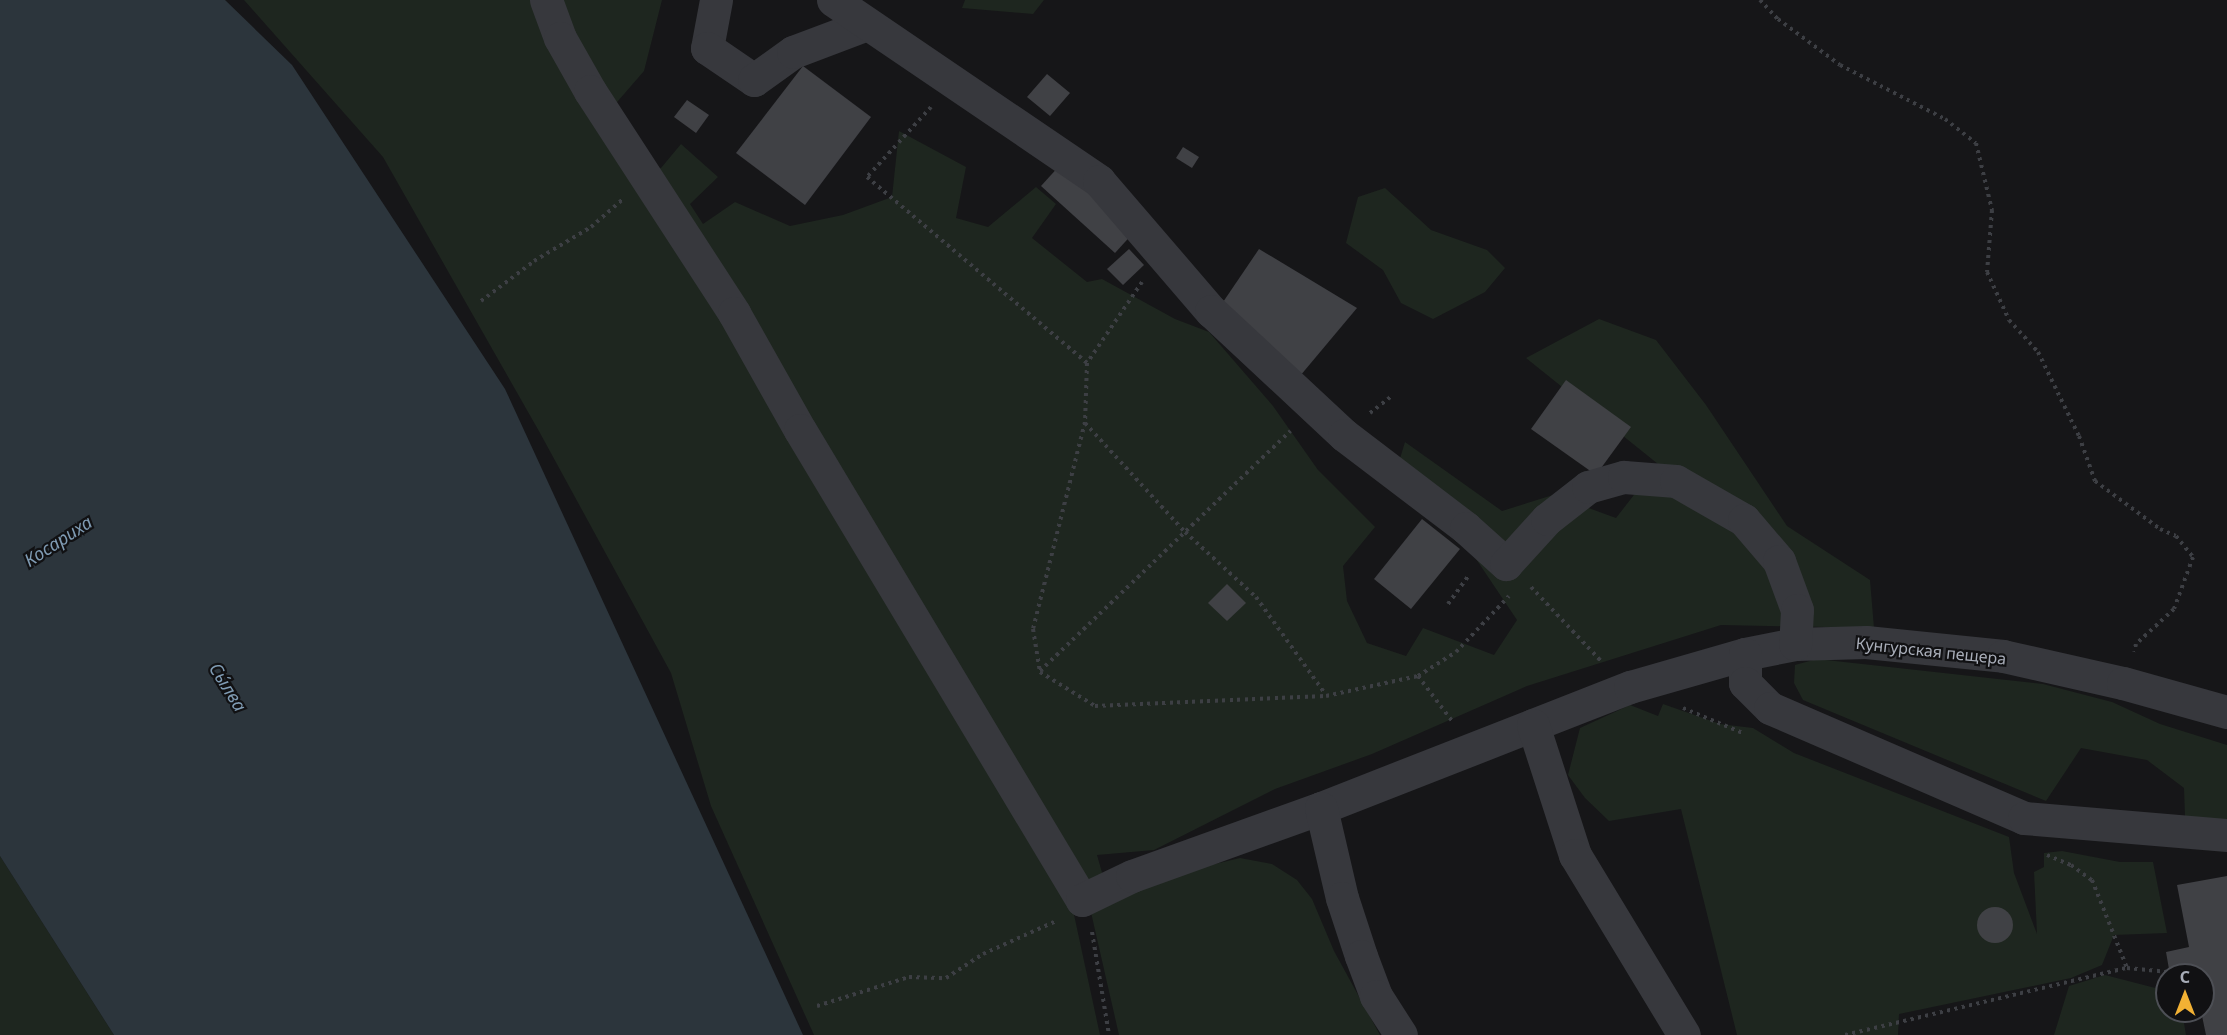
<!DOCTYPE html>
<meta charset="utf-8">
<style>
body{margin:0}
#map{position:relative;width:2227px;height:1035px;overflow:hidden;background:#161618;font-family:"Noto Sans",sans-serif}
div>[style]{position:absolute}
[style*='--x']{left:calc(var(--x)*1px);top:calc(var(--y)*1px);width:calc(var(--w)*1px);rotate:calc(var(--a)*1deg)}
.green>*{inset:0;background:#1e261f}
.water>*{inset:0;background:#2c353c}
.building>*{inset:0;background:#404145}
.round{border-radius:50%}
.path>*{height:4px;margin-top:-2px;transform-origin:0;background:repeating-linear-gradient(90deg,#3d3f44 0 3px,transparent 0 7.5px)}
.minor>*{height:33px;margin:-16.5px;padding:0 16.5px;transform-origin:16.5px;border-radius:16.5px;background:#37383d}
span{translate:-50% -50%;white-space:nowrap;text-align:center;line-height:1.15;-webkit-text-stroke:4.5px #111113;paint-order:stroke}
.street-label{font-size:16px;color:#a8adb8}
.water-label{font-size:18px;color:#7f9bb3;font-style:italic}
.north{position:absolute;left:2155px;top:963px;width:60px;height:60px;box-sizing:border-box;background:#111113;border:2px solid #4d4f55;border-radius:50%;rotate:0deg;font-size:16px;font-weight:700;line-height:24px;text-align:center;color:#a8adb8}
.north::after{content:'';display:block;margin:auto;width:21px;height:27px;background:#f2b134;clip-path:polygon(50% 0,100% 100%,50% 72%,0 100%)}
</style>
<div id="map">
<div class="green">
<div style="clip-path:polygon(244px 0,662px 0,644px 71px,605px 116px,642px 172px,661px 168px,681px 144px,718px 177px,690px 204px,703px 224px,735px 202px,790px 226px,843px 215px,892px 197px,899px 131px,966px 167px,956px 218px,988px 227px,1036px 187px,1056px 204px,1032px 238px,1087px 282px,1102px 279px,1175px 319px,1209px 332px,1273px 406px,1318px 470px,1375px 527px,1343px 566px,1347px 601px,1367px 643px,1406px 656px,1423px 628px,1494px 655px,1517px 620px,1468px 547px,1398px 465px,1405px 442px,1502px 511px,1553px 495px,1616px 518px,1658px 464px,1526px 358px,1599px 319px,1656px 340px,1706px 405px,1787px 526px,1870px 580px,1874px 628px,1721px 625px,1527px 686px,1372px 754px,1275px 789px,1154px 850px,1097px 855px,1109px 897px,1111px 889px,1240px 858px,1272px 864px,1297px 880px,1312px 899px,1334px 951px,1380px 1035px,1119px 1035px,1090px 908px,1073px 910px,1100px 1035px,814px 1035px,711px 806px,671px 673px,540px 433px,383px 157px)"></div>
<div style="clip-path:polygon(965px 0,1044px 0,1033px 14px,962px 8px)"></div>
<div style="clip-path:polygon(1385px 188px,1431px 230px,1487px 250px,1505px 268px,1485px 292px,1433px 319px,1401px 303px,1383px 270px,1346px 243px,1358px 197px)"></div>
<div style="clip-path:polygon(1817px 659px,2043px 684px,2112px 702px,2160px 724px,2227px 745px,2227px 822px,2185px 817px,2184px 788px,2147px 760px,2081px 748px,2046px 801px,1803px 700px,1794px 683px,1795px 665px)"></div>
<div style="clip-path:polygon(1663px 704px,1720px 724px,1753px 728px,1794px 753px,2009px 837px,2014px 873px,2037px 934px,2034px 872px,2044px 867px,2044px 853px,2062px 851px,2120px 862px,2153px 862px,2167px 933px,2114px 935px,2102px 965px,2071px 978px,1899px 1014px,1898px 1035px,1737px 1035px,1681px 809px,1609px 821px,1585px 798px,1568px 775px,1580px 728px,1630px 705px,1658px 716px)"></div>
<div style="clip-path:polygon(0 856px,114px 1035px,0 1035px)"></div>
<div style="clip-path:polygon(2105px 975px,2167px 991px,2167px 1011px,2182px 1011px,2186px 1035px,2054px 1035px,2069px 986px)"></div>
</div>
<div class="water">
<div style="clip-path:polygon(0 0,225px 0,292px 65px,505px 389px,803px 1035px,114px 1035px,0 856px)"></div>
</div>
<div class="building">
<div style="clip-path:polygon(803px 66px,871px 117px,805px 205px,736px 153px)"></div>
<div style="clip-path:polygon(1047px 74px,1070px 93px,1050px 116px,1027px 97px)"></div>
<div style="clip-path:polygon(687px 100px,709px 115px,696px 133px,674px 117px)"></div>
<div style="clip-path:polygon(1183px 147px,1199px 157px,1192px 168px,1176px 158px)"></div>
<div style="clip-path:polygon(1061px 164px,1135px 231px,1115px 253px,1041px 186px)"></div>
<div style="clip-path:polygon(1129px 249px,1144px 265px,1123px 285px,1107px 269px)"></div>
<div style="clip-path:polygon(1259px 249px,1357px 308px,1300px 376px,1219px 308px)"></div>
<div style="clip-path:polygon(1566px 380px,1631px 427px,1596px 475px,1531px 429px)"></div>
<div style="clip-path:polygon(1422px 519px,1460px 549px,1411px 609px,1374px 579px)"></div>
<div style="clip-path:polygon(1227px 584px,1246px 603px,1227px 621px,1208px 603px)"></div>
<div style="clip-path:polygon(2227px 876px,2227px 1035px,2206px 1035px,2201px 1011px,2203px 975px,2170px 975px,2166px 952px,2189px 947px,2177px 885px)"></div>
<div class="round" style="left:1977px;top:907px;width:36px;height:36px"></div>
</div>
<div class="path">
<div style="--x:1760;--y:0;--w:26;--a:47"></div>
<div style="--x:1778;--y:19;--w:77;--a:36.6"></div>
<div style="--x:1840;--y:65;--w:118;--a:27.2"></div>
<div style="--x:1945;--y:119;--w:39;--a:38"></div>
<div style="--x:1976;--y:143;--w:69;--a:76.6"></div>
<div style="--x:1992;--y:210;--w:62;--a:94.6"></div>
<div style="--x:1987;--y:272;--w:53;--a:65.4"></div>
<div style="--x:2009;--y:320;--w:43;--a:47.8"></div>
<div style="--x:2038;--y:352;--w:93;--a:64"></div>
<div style="--x:2079;--y:436;--w:48;--a:70.4"></div>
<div style="--x:2095;--y:481;--w:81;--a:36.4"></div>
<div style="--x:2160;--y:529;--w:17;--a:24"></div>
<div style="--x:2176;--y:536;--w:27;--a:51"></div>
<div style="--x:2193;--y:557;--w:55;--a:110.1"></div>
<div style="--x:2174;--y:609;--w:52;--a:137.4"></div>
<div style="--x:2136;--y:644;--w:8;--a:104"></div>
<div style="--x:931;--y:107;--w:95;--a:132.4"></div>
<div style="--x:867;--y:177;--w:288;--a:40.2"></div>
<div style="--x:1142;--y:282;--w:98;--a:124.2"></div>
<div style="--x:1087;--y:363;--w:59;--a:91.9"></div>
<div style="--x:1085;--y:422;--w:213;--a:104.1"></div>
<div style="--x:1033;--y:629;--w:44;--a:80.8"></div>
<div style="--x:1040;--y:672;--w:65;--a:31.7"></div>
<div style="--x:1095;--y:706;--w:231;--a:-2.5"></div>
<div style="--x:1326;--y:696;--w:94;--a:-12.3"></div>
<div style="--x:1418;--y:676;--w:45;--a:-32.3"></div>
<div style="--x:1456;--y:652;--w:77;--a:-46.6"></div>
<div style="--x:481;--y:301;--w:66;--a:-37"></div>
<div style="--x:534;--y:261;--w:66;--a:-30.8"></div>
<div style="--x:591;--y:227;--w:41;--a:-41.1"></div>
<div style="--x:1370;--y:413;--w:28;--a:-38"></div>
<div style="--x:1085;--y:423;--w:148;--a:47.5"></div>
<div style="--x:1185;--y:532;--w:96;--a:42.5"></div>
<div style="--x:1256;--y:597;--w:120;--a:54.5"></div>
<div style="--x:1531;--y:587;--w:103;--a:46.6"></div>
<div style="--x:1448;--y:604;--w:34;--a:-54"></div>
<div style="--x:1040;--y:671;--w:347;--a:-43.8"></div>
<div style="--x:1418;--y:676;--w:56;--a:52.9"></div>
<div style="--x:1683;--y:708;--w:67;--a:22.8"></div>
<div style="--x:2047;--y:855;--w:26;--a:23"></div>
<div style="--x:2071;--y:865;--w:26;--a:36"></div>
<div style="--x:2092;--y:880;--w:95;--a:68.3"></div>
<div style="--x:1092;--y:932;--w:104;--a:80.6"></div>
<div style="--x:817;--y:1006;--w:96;--a:-17.5"></div>
<div style="--x:909;--y:977;--w:37;--a:2"></div>
<div style="--x:946;--y:978;--w:44;--a:-33"></div>
<div style="--x:983;--y:954;--w:80;--a:-24.3"></div>
<div style="--x:1845;--y:1035;--w:290;--a:-13.4"></div>
<div style="--x:2127;--y:968;--w:42;--a:5.4"></div>
</div>
<div class="minor">
<div style="--x:546;--y:0;--w:40;--a:69.8"></div>
<div style="--x:560;--y:38;--w:61;--a:60.5"></div>
<div style="--x:590;--y:91;--w:265;--a:57"></div>
<div style="--x:734;--y:313;--w:134;--a:60.6"></div>
<div style="--x:800;--y:430;--w:548;--a:59.04"></div>
<div style="--x:1082;--y:900;--w:55;--a:-25.6"></div>
<div style="--x:1132;--y:876;--w:201;--a:-19.8"></div>
<div style="--x:1321;--y:808;--w:332;--a:-21.4"></div>
<div style="--x:1630;--y:687;--w:120;--a:-16"></div>
<div style="--x:1745;--y:654;--w:51;--a:-11.3"></div>
<div style="--x:1795;--y:644;--w:71;--a:-1.6"></div>
<div style="--x:1866;--y:642;--w:138;--a:5.8"></div>
<div style="--x:2003;--y:656;--w:123;--a:12.7"></div>
<div style="--x:2123;--y:683;--w:108;--a:15.6"></div>
<div style="--x:716;--y:0;--w:49;--a:100.6"></div>
<div style="--x:707;--y:48;--w:57;--a:34.2"></div>
<div style="--x:754;--y:80;--w:48;--a:-35.7"></div>
<div style="--x:793;--y:52;--w:79;--a:-20.7"></div>
<div style="--x:833;--y:0;--w:322;--a:34.2"></div>
<div style="--x:1099;--y:181;--w:172;--a:49.3"></div>
<div style="--x:1211;--y:311;--w:182;--a:43"></div>
<div style="--x:1344;--y:435;--w:153;--a:37.3"></div>
<div style="--x:1466;--y:528;--w:54;--a:42"></div>
<div style="--x:1506;--y:564;--w:61;--a:-47.7"></div>
<div style="--x:1547;--y:519;--w:52;--a:-38"></div>
<div style="--x:1588;--y:487;--w:37;--a:-16"></div>
<div style="--x:1624;--y:477;--w:52;--a:4.4"></div>
<div style="--x:1676;--y:481;--w:78;--a:29.8"></div>
<div style="--x:1744;--y:520;--w:54;--a:49.5"></div>
<div style="--x:1779;--y:561;--w:52;--a:69.8"></div>
<div style="--x:1797;--y:610;--w:34;--a:93"></div>
<div style="--x:1745;--y:654;--w:29;--a:90"></div>
<div style="--x:1745;--y:683;--w:35;--a:45"></div>
<div style="--x:1770;--y:708;--w:277;--a:23.4"></div>
<div style="--x:2024;--y:818;--w:204;--a:4.8"></div>
<div style="--x:1533;--y:725;--w:137;--a:72.1"></div>
<div style="--x:1575;--y:855;--w:210;--a:58.8"></div>
<div style="--x:1321;--y:808;--w:92;--a:76.9"></div>
<div style="--x:1342;--y:898;--w:61;--a:71.9"></div>
<div style="--x:1361;--y:956;--w:43;--a:69.4"></div>
<div style="--x:1376;--y:996;--w:46;--a:57.3"></div>
</div>
<div class="street-label">
<span style="left:1931px;top:651px;rotate:6deg">Кунгурская пещера</span>
</div>
<div class="water-label">
<span style="left:58px;top:541px;rotate:-33deg">Косариха</span>
<span style="left:228px;top:687px;rotate:58deg">Сы́лва</span>
</div>
<div class="north">С</div>
</div>
